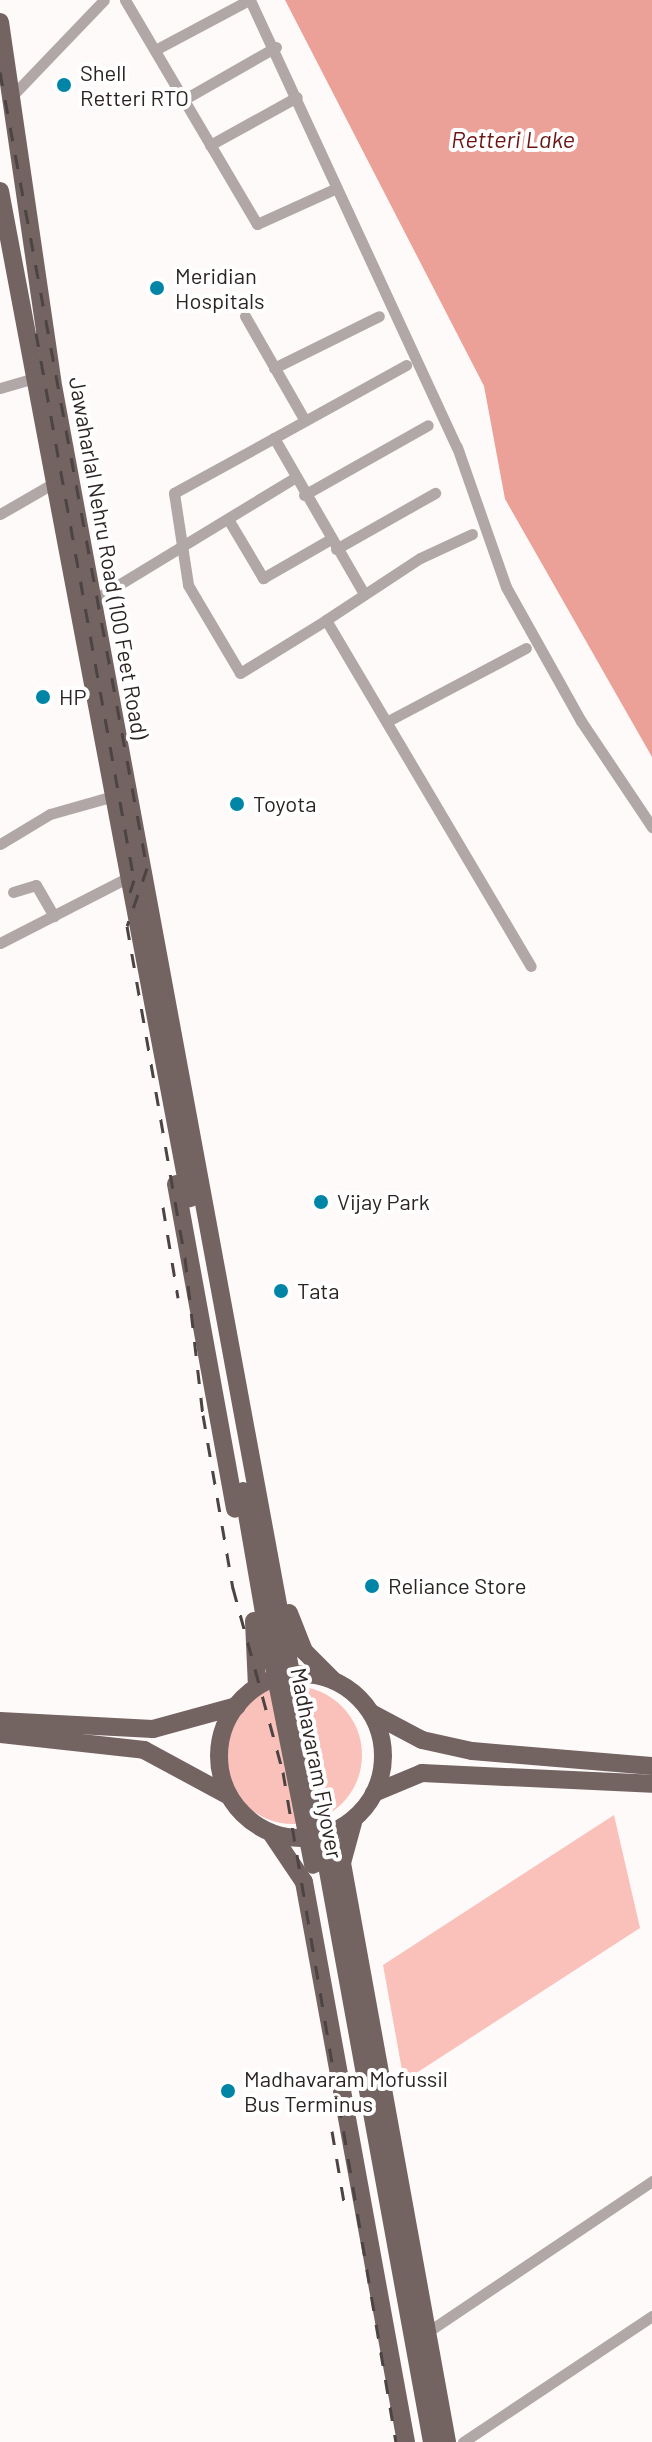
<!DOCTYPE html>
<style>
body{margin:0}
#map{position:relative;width:652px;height:2442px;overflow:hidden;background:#fefaf9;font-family:Barlow,sans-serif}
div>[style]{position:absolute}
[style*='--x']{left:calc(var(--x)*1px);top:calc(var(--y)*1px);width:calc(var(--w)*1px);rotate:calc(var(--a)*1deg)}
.green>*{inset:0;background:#f9c1ba}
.round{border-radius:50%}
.water>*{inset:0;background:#eba098}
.street>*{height:11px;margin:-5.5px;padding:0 5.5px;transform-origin:5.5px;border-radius:5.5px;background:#b0a7a6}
.primary>*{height:18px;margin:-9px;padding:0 9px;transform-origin:9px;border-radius:9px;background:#736361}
.primary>.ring{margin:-9px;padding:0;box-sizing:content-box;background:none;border:18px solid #736361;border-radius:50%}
.rail>*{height:3px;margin-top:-1.5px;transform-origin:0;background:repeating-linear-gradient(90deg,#4b4443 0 14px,transparent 0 28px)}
.primary-bridge>*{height:18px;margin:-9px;padding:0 9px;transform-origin:9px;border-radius:9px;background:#736361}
.dots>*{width:22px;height:22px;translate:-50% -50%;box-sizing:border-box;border:4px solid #fff;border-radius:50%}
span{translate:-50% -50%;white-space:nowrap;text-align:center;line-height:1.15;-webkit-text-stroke:8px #fff;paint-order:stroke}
.poi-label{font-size:22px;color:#2c2423}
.left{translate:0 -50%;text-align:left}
.street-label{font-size:22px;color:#2c2423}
.water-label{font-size:24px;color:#6b1514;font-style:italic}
</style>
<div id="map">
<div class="green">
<div class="round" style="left:224px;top:1686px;width:138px;height:138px"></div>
<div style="clip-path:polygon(614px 1815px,640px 1928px,404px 2081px,383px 1965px)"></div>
</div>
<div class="water">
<div style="clip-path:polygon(285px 0,652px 0,652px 757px,505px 499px,484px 386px)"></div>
</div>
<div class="street">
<div style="--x:125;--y:0;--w:260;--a:59.5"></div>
<div style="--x:257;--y:224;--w:85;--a:-24.4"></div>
<div style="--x:250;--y:0;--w:493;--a:65.2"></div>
<div style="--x:457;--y:447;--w:148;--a:70.7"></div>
<div style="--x:506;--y:587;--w:154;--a:60.8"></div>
<div style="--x:581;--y:721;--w:128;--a:56.2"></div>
<div style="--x:155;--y:50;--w:106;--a:-28"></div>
<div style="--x:11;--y:97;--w:134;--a:-46.2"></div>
<div style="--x:183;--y:100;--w:107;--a:-29.7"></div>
<div style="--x:210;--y:145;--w:99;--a:-28.9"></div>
<div style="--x:245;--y:316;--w:119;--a:60.2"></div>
<div style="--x:274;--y:368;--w:117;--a:-26.3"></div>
<div style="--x:0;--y:388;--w:36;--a:-16"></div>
<div style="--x:274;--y:438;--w:114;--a:151.2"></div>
<div style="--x:174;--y:493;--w:93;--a:81.3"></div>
<div style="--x:188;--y:585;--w:102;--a:59.4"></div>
<div style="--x:240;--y:673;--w:101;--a:-31.6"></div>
<div style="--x:304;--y:495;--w:142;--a:-29.4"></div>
<div style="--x:0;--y:514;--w:62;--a:-29.9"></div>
<div style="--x:228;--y:519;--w:69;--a:59.3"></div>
<div style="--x:263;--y:578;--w:76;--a:-29.9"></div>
<div style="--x:472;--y:534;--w:57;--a:155.2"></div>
<div style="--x:420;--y:558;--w:113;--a:146.6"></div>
<div style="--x:326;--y:620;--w:402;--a:59.4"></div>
<div style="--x:336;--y:549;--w:114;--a:-29.5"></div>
<div style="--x:363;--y:592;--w:178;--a:-120"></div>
<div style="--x:274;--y:438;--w:151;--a:-28.9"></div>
<div style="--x:92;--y:601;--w:237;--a:-31.3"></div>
<div style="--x:388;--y:721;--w:156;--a:-27.9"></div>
<div style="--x:0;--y:844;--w:58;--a:-31"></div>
<div style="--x:50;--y:814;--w:62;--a:-15.8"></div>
<div style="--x:13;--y:892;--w:24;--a:-17"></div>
<div style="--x:36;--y:885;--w:36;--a:60"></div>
<div style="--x:0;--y:943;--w:140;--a:-27.1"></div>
<div style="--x:429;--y:2331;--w:269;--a:-33.9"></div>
<div style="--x:463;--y:2442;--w:227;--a:-33.7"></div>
</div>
<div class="primary">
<div style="--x:0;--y:22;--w:362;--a:81.7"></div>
<div style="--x:52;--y:380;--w:1272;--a:79.54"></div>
<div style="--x:0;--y:191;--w:1025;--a:79.32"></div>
<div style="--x:176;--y:1184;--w:330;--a:79.7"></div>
<div style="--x:243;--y:1491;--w:158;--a:80.2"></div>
<div style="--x:289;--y:1613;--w:41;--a:68.5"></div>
<div style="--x:304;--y:1651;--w:41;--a:45"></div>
<div style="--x:254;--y:1621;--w:65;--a:87.4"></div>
<div class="ring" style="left:219px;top:1674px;width:146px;height:146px"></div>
<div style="--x:373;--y:1714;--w:55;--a:28"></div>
<div style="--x:422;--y:1740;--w:51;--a:12.4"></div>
<div style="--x:472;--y:1751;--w:181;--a:4.8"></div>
<div style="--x:0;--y:1721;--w:153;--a:3"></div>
<div style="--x:153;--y:1729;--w:87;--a:-15.3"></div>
<div style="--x:0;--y:1734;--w:145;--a:6.3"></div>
<div style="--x:144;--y:1750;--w:97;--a:28.4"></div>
<div style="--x:374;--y:1793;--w:52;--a:-22.6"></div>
<div style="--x:422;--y:1773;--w:230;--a:2.7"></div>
<div style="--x:354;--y:1819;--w:46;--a:105.3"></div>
<div style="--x:342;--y:1863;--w:588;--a:79.72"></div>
<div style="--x:271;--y:1833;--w:59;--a:56"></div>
<div style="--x:304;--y:1882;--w:569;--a:79.68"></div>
<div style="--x:324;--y:1849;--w:603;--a:79.68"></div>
</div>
<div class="rail">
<div style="--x:0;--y:72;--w:809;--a:79.54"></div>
<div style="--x:147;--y:868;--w:61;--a:109"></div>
<div style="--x:127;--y:926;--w:337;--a:80.1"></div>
<div style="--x:185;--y:1258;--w:158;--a:83.5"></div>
<div style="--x:203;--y:1415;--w:176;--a:80.2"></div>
<div style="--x:233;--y:1588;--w:191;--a:74.8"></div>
<div style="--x:283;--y:1772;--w:679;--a:80.43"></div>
<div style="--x:36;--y:333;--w:556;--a:79.84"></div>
<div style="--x:134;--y:880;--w:13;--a:108"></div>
<div style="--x:163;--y:1207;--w:92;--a:80.6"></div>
<div style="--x:332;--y:2131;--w:72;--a:80.4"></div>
</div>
<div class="primary-bridge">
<div style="--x:283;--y:1631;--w:222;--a:79.3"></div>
<div style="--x:270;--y:1647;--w:222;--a:78.8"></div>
</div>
<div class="dots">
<div style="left:64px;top:85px;background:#0085a7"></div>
<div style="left:157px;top:288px;background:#0085a7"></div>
<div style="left:43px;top:697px;background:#0085a7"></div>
<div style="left:237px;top:804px;background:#0085a7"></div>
<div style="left:321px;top:1202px;background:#0085a7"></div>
<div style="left:281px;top:1291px;background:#0085a7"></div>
<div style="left:372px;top:1586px;background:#0085a7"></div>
<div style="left:228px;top:2091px;background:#0085a7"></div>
</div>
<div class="poi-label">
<span class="left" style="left:80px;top:85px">Shell<br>Retteri RTO</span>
<span class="left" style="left:175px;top:288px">Meridian<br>Hospitals</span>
<span class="left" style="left:59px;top:697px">HP</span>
<span class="left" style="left:253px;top:804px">Toyota</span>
<span class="left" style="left:337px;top:1202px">Vijay Park</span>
<span class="left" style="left:297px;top:1291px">Tata</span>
<span class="left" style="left:388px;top:1586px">Reliance Store</span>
<span class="left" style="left:244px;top:2091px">Madhavaram Mofussil<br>Bus Terminus</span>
</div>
<div class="street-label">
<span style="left:109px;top:558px;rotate:80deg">Jawaharlal Nehru Road (100 Feet Road)</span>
<span style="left:317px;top:1763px;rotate:79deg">Madhavaram Flyover</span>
</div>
<div class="water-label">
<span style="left:513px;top:139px">Retteri Lake</span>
</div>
</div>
